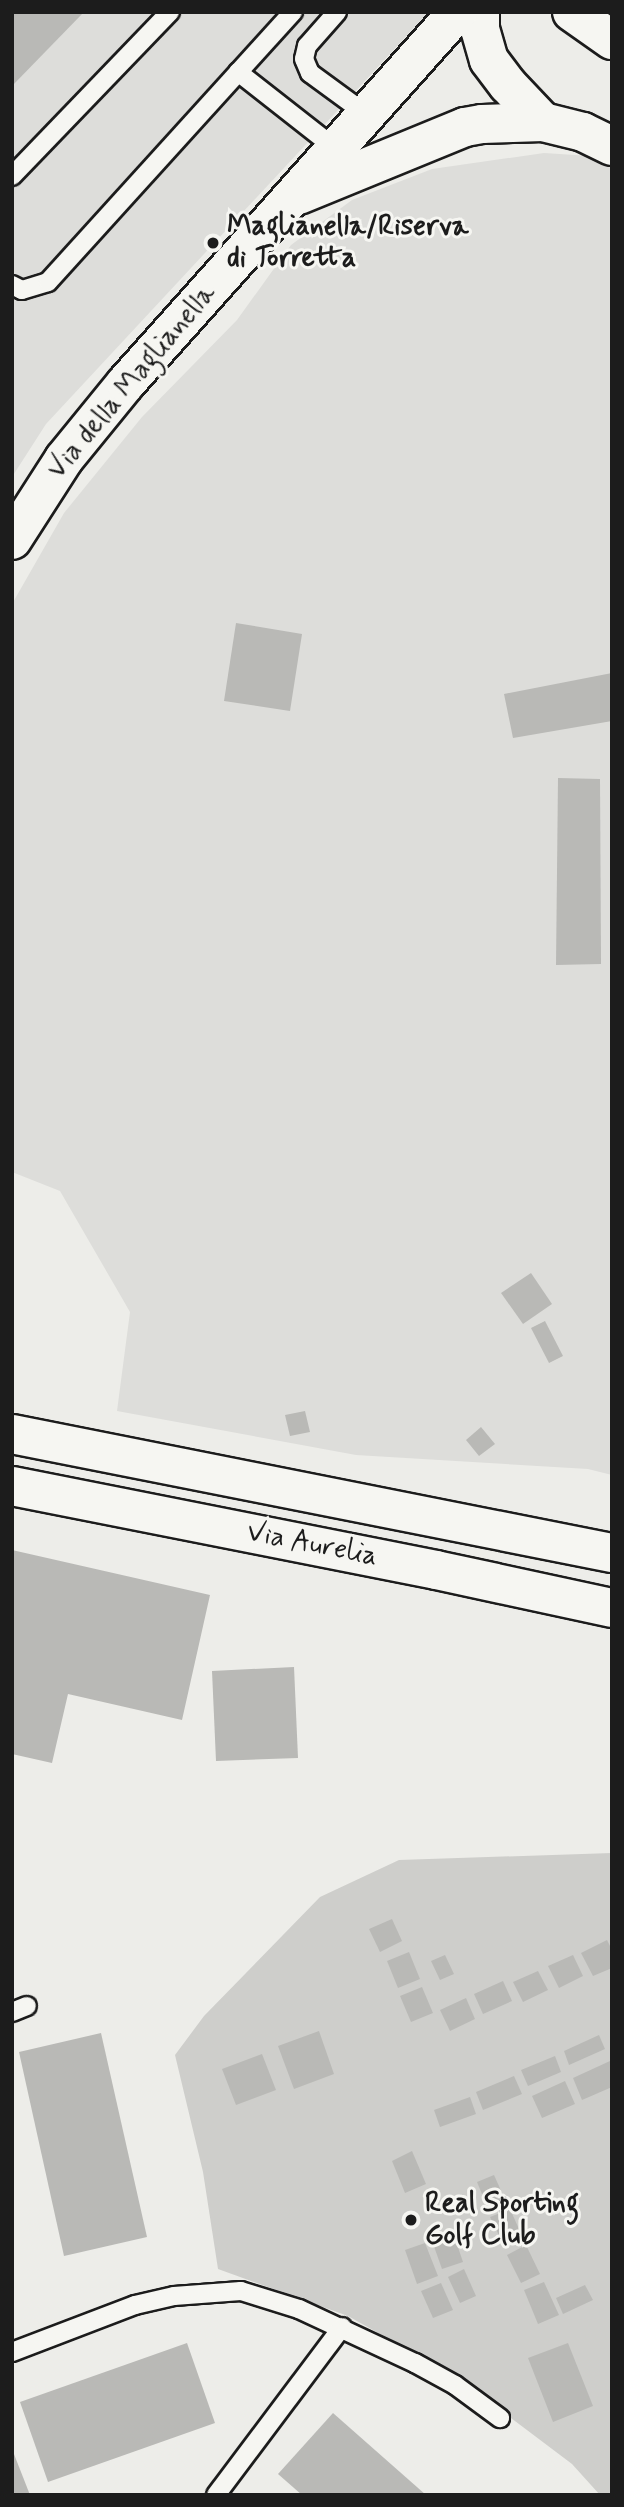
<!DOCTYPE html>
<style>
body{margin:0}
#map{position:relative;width:624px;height:2507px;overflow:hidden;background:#edede9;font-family:Mynerve,sans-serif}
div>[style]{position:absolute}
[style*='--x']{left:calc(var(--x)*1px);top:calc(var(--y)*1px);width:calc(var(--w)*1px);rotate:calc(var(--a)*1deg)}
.built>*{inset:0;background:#ddddda}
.green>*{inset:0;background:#cececb}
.building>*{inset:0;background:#b9b9b6}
.roads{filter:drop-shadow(2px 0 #1c1c1c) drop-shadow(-2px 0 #1c1c1c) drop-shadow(0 2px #1c1c1c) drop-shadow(0 -2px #1c1c1c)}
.lane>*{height:18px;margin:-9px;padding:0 9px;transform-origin:9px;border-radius:9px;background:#f6f6f2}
.secondary>*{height:38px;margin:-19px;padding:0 19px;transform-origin:19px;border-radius:19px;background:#f6f6f2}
.highway>*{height:38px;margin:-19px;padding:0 19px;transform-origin:19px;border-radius:19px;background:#f6f6f2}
.dots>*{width:19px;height:19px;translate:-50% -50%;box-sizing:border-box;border:4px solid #f6f6f2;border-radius:50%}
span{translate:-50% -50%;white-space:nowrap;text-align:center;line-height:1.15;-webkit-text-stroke:6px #f6f6f2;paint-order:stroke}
.poi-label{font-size:28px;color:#1c1c1c;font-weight:700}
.left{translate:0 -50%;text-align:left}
.street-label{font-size:28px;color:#1c1c1c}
.frame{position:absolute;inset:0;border:14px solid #1c1c1c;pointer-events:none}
</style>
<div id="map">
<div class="built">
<div style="clip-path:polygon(12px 12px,429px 12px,46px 424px,12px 477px)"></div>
<div style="clip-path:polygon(544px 153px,606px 157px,612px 161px,612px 1475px,588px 1469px,356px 1455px,117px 1411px,130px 1312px,60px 1191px,12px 1172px,12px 604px,64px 513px,142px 417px,237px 320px,291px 245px,352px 200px,432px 169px)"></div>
</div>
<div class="green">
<div style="clip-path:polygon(612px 1853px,612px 2495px,600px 2495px,572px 2464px,455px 2376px,348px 2316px,218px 2269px,203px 2172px,175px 2055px,204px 2016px,320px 1897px,399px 1860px)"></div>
</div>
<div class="building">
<div style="clip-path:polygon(12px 12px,84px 12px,12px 86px)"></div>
<div style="clip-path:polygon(236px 623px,302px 634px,290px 711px,224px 701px)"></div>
<div style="clip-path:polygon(612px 673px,612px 721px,513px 738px,504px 694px)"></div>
<div style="clip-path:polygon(558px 778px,600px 779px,601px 964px,556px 965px)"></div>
<div style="clip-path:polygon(531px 1273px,552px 1304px,523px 1324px,501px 1293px)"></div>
<div style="clip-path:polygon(545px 1321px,563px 1356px,549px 1363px,531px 1328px)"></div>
<div style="clip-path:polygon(305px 1411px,310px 1432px,290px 1436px,285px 1415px)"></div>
<div style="clip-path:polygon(481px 1427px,495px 1444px,479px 1456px,466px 1440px)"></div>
<div style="clip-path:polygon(12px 1550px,210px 1595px,182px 1720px,68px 1694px,52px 1763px,12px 1754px)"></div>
<div style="clip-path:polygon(294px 1667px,298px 1758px,216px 1761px,212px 1671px)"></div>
<div style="clip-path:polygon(392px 1919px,402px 1941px,380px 1952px,369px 1929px)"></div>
<div style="clip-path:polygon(607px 1940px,612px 1950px,612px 1968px,593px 1976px,581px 1953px)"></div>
<div style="clip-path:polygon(409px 1952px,420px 1979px,398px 1988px,387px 1961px)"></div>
<div style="clip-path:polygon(445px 1955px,454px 1974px,440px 1980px,431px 1961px)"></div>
<div style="clip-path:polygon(573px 1955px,583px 1976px,559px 1988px,548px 1966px)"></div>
<div style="clip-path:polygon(538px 1971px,548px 1990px,523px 2002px,513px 1982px)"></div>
<div style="clip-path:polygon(503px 1981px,512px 2001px,483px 2014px,474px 1994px)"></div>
<div style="clip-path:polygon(422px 1987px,433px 2013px,411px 2022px,400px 1996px)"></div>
<div style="clip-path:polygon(466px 1998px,475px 2019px,450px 2031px,440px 2010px)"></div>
<div style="clip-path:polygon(319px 2031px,334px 2074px,294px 2089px,278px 2046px)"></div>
<div style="clip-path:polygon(101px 2033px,147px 2237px,64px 2256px,19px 2052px)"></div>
<div style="clip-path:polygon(599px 2035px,605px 2049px,569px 2065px,564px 2051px)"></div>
<div style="clip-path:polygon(262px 2054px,276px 2090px,236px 2105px,222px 2069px)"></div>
<div style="clip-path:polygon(555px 2056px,561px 2072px,528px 2086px,521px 2070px)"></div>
<div style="clip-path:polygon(610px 2061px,612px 2087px,582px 2100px,573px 2078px)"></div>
<div style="clip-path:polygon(514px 2076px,522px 2094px,483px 2110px,476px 2092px)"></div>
<div style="clip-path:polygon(565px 2081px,575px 2104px,542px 2118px,532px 2096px)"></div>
<div style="clip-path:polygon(470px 2097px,476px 2114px,440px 2127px,434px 2110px)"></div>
<div style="clip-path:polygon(412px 2151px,426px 2184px,405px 2193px,392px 2161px)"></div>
<div style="clip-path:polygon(494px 2175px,507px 2204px,489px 2211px,477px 2182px)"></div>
<div style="clip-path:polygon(510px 2209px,523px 2238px,504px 2246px,490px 2217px)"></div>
<div style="clip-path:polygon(452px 2230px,463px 2262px,442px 2269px,431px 2238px)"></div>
<div style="clip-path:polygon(425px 2243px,438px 2276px,417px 2284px,405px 2250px)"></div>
<div style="clip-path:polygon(526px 2245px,540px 2274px,521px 2283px,507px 2255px)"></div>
<div style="clip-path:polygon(464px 2269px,476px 2296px,460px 2303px,448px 2277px)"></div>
<div style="clip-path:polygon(544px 2282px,559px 2315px,538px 2324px,524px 2290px)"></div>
<div style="clip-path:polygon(441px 2283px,453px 2310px,433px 2318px,421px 2291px)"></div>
<div style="clip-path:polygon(585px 2285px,593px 2300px,563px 2314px,556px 2298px)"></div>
<div style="clip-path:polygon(187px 2343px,215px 2423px,48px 2482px,20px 2402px)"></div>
<div style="clip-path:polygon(568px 2343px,593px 2406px,553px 2422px,528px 2358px)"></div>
<div style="clip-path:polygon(333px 2413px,426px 2495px,302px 2495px,278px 2474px)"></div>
<div style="clip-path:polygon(12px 2449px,30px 2495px,12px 2495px)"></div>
</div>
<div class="roads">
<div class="lane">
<div style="--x:337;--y:12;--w:45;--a:131.4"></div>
<div style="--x:307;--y:46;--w:13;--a:103"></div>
<div style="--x:304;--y:59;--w:15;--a:67"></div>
<div style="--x:310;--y:73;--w:69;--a:36.2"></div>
<div style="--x:238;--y:72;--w:123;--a:38.1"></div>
<div style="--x:12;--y:176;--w:228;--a:-46.1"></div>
<div style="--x:12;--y:285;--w:11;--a:27"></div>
<div style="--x:22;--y:290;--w:27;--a:-17"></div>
<div style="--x:48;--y:282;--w:365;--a:-47.8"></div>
<div style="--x:12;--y:2012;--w:16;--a:-22"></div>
<div style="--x:12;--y:2352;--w:132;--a:-20.9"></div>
<div style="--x:135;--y:2305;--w:40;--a:-13"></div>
<div style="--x:174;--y:2296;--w:67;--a:-4.3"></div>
<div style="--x:241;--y:2291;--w:61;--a:17.2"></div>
<div style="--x:299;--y:2309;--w:128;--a:25"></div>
<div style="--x:415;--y:2363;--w:46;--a:28.8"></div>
<div style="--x:455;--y:2385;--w:56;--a:36.3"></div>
<div style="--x:216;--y:2495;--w:210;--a:-53.1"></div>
</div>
<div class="secondary">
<div style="--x:480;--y:12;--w:17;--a:90"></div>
<div style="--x:480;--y:29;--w:32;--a:74"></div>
<div style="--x:489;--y:60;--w:31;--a:53"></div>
<div style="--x:508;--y:85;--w:51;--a:46.6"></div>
<div style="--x:572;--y:12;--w:49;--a:35"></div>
<div style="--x:299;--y:195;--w:179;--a:-22.3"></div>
<div style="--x:465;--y:127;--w:17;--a:-10"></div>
<div style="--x:482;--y:124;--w:61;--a:-1.9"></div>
<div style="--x:543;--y:122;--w:41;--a:14"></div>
<div style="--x:583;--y:132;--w:32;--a:26"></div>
<div style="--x:12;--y:540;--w:96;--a:-57.3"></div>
<div style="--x:64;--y:459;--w:98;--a:-50.8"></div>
<div style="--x:126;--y:383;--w:498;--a:-48.2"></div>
</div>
<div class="highway">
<div style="--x:12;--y:1434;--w:612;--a:11.22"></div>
<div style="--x:12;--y:1486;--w:432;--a:11.2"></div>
<div style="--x:436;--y:1570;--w:180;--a:12.2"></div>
</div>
</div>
<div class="dots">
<div style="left:213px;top:243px;background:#1c1c1c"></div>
<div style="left:411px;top:2220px;background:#1c1c1c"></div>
</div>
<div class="poi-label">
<span class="left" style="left:227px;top:243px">Maglianella/Riserva<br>di Torretta</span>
<span class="left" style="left:425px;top:2220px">Real Sporting<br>Golf Club</span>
</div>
<div class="street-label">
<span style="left:132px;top:382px;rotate:-50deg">Via della Maglianella</span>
<span style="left:312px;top:1545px;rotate:11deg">Via Aurelia</span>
</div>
<div class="frame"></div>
</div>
